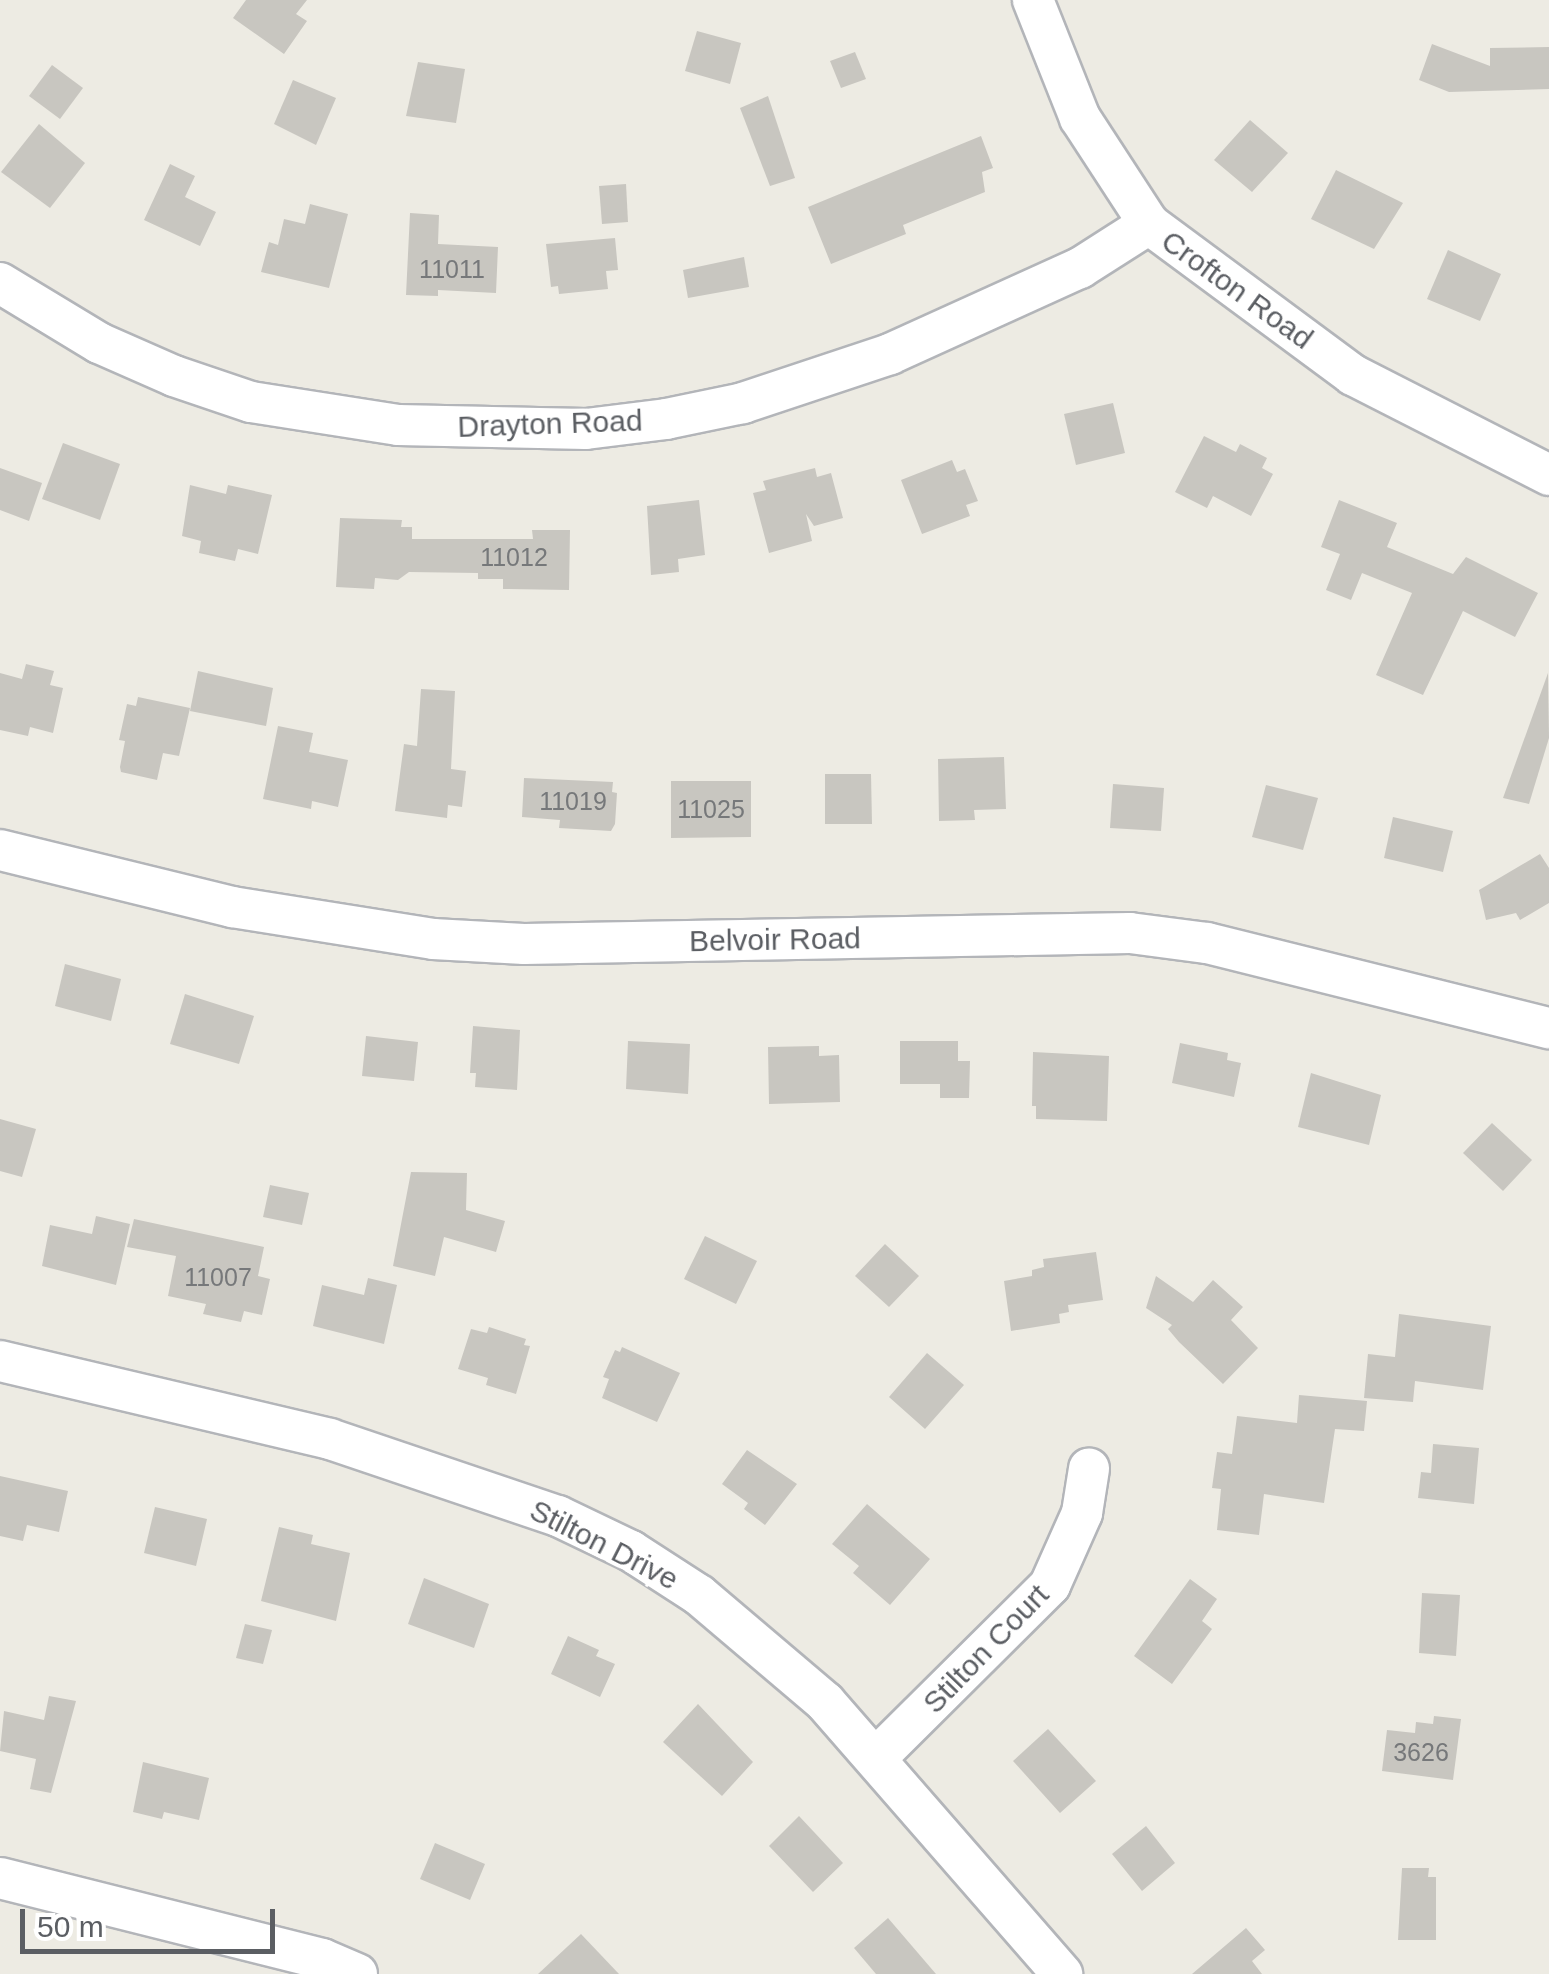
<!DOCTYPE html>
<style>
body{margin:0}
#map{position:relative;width:1549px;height:1974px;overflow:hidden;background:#edebe3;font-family:Helvetica,sans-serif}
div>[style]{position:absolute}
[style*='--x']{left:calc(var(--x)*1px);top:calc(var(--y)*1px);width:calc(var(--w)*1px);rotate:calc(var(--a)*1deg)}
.building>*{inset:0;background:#c8c6c0}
.roads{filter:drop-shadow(2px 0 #b3b5b9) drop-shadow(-2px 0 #b3b5b9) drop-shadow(0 2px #b3b5b9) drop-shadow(0 -2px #b3b5b9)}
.street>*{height:40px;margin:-20px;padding:0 20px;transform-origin:20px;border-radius:20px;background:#fff}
span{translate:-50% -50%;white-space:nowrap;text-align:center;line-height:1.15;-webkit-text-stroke:8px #fff;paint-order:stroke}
.number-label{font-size:25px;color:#76787a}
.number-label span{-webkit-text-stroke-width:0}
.street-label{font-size:30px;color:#5b5e63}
.scale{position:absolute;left:20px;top:1909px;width:255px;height:45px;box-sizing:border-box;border:5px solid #5b5e63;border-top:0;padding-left:12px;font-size:30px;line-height:35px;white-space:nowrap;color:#5b5e63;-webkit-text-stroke:8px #fff;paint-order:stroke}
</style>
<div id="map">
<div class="building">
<div style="clip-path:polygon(246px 0,307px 0,296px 14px,307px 21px,284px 54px,233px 18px)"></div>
<div style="clip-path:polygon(697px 31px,741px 43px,730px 84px,685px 71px)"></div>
<div style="clip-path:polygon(1432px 44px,1490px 66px,1490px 48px,1549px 47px,1549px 89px,1449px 92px,1419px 80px)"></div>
<div style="clip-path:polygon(855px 52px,866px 79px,841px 88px,830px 61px)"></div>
<div style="clip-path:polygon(418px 62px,465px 69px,456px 123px,406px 116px)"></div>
<div style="clip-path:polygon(52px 65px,83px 88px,60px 119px,29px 96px)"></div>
<div style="clip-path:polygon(293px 80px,336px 98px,316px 145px,274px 124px)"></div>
<div style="clip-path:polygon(768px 96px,795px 178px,770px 186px,740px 108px)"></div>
<div style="clip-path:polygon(1250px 120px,1288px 153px,1252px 192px,1214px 160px)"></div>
<div style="clip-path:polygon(39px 124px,85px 163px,50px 208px,1px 172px)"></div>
<div style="clip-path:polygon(981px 136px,993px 168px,982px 172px,985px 192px,903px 225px,906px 234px,831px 264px,808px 207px)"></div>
<div style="clip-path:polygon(170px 164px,195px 176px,185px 197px,216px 212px,200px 246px,144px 220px)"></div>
<div style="clip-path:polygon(1336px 170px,1403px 203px,1374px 249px,1311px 219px)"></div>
<div style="clip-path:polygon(626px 184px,628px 222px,602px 224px,599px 186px)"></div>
<div style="clip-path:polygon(310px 204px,348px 214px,329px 288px,261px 272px,269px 242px,278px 245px,284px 219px,305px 224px)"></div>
<div style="clip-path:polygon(410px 213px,439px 215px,438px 244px,498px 247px,496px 293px,438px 290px,438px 296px,406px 295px)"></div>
<div style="clip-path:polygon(615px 238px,618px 270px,606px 271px,608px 289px,559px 294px,558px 286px,551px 287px,546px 244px)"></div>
<div style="clip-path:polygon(1448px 250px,1501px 274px,1480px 321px,1427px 299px)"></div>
<div style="clip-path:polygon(744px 257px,749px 287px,688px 298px,683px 270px)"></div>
<div style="clip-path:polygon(1113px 403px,1125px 453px,1076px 465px,1064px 414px)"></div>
<div style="clip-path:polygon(1204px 436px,1236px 452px,1240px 444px,1267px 458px,1262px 468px,1273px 474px,1251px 516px,1213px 496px,1207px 508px,1175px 492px)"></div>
<div style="clip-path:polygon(63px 443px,120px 464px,100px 520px,42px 499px)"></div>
<div style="clip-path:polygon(952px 460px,957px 472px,965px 469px,978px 501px,966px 505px,970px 516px,922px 534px,901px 480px)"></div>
<div style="clip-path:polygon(0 468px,42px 483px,29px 521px,0 510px)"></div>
<div style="clip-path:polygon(815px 468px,817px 477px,831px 473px,843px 518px,814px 526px,806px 514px,812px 541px,769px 553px,753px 493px,766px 490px,763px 481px)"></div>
<div style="clip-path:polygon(190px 485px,226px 494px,228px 485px,272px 495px,258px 554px,238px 549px,235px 561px,199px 553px,201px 541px,182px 536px)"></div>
<div style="clip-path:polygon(699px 500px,705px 555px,678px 559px,679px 572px,651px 575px,647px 506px)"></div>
<div style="clip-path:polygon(1339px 500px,1397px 523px,1387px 547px,1453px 574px,1466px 557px,1538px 593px,1515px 637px,1463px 611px,1423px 695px,1376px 675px,1412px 593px,1362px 573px,1351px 600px,1326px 590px,1340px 554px,1321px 547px)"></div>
<div style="clip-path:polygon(340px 518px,402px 520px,401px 527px,412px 527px,412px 539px,533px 539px,532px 530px,570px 530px,569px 590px,503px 589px,503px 579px,478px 579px,478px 573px,409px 572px,398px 580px,375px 578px,374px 589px,336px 587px)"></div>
<div style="clip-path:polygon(26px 664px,54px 671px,50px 685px,63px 688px,53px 733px,30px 727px,28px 736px,0 730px,0 673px,22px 679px)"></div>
<div style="clip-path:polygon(198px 671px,273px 688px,266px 726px,190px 711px)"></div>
<div style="clip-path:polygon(1548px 673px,1549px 738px,1529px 804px,1503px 798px)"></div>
<div style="clip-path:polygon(421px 689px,455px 691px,451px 769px,466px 771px,462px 807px,448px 805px,447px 818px,395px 811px,404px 744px,417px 746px)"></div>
<div style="clip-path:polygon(138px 697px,190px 708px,179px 756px,163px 753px,157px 780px,121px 772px,120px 767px,125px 741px,119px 740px,127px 704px,136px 706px)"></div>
<div style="clip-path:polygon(278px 726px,313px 733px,309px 752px,348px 760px,338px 807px,312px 801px,311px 809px,263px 799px)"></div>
<div style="clip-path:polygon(1004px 757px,1006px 809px,974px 810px,975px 820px,939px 821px,938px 759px)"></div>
<div style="clip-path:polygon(825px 774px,871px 774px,872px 824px,825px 824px)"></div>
<div style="clip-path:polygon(524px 778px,613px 782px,612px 792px,617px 793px,615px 824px,611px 831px,559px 828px,560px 820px,522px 817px)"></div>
<div style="clip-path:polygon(671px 781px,751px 781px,751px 837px,671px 838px)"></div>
<div style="clip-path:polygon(1113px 784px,1164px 788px,1161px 831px,1110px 828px)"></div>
<div style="clip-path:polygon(1266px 785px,1318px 798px,1303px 850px,1252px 837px)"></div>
<div style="clip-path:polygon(1393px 817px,1453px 831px,1443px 872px,1384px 858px)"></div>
<div style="clip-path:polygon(1540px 854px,1549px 868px,1549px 903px,1520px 920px,1516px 913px,1486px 920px,1479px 890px)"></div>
<div style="clip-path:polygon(65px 964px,121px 979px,111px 1021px,55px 1006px)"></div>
<div style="clip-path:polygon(185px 994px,254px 1016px,239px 1064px,170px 1044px)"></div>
<div style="clip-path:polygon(473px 1026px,520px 1030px,517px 1090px,475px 1087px,476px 1073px,470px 1073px)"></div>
<div style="clip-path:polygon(366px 1036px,418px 1042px,414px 1081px,362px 1076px)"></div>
<div style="clip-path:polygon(628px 1041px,690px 1044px,688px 1094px,626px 1089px)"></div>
<div style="clip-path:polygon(900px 1041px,958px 1041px,958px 1061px,970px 1061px,969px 1098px,940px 1098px,940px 1084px,900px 1084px)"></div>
<div style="clip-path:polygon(1180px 1043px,1228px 1053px,1227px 1060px,1241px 1063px,1234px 1097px,1172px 1083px)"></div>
<div style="clip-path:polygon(819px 1046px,819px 1056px,839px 1055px,840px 1102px,769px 1104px,768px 1047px)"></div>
<div style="clip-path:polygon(1033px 1052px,1109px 1056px,1107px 1121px,1036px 1119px,1036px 1106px,1032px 1106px)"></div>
<div style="clip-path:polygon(1311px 1073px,1381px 1095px,1369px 1145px,1298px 1127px)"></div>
<div style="clip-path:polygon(0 1119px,36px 1129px,22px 1177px,0 1171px)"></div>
<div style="clip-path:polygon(1492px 1123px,1532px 1160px,1503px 1191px,1463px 1153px)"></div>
<div style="clip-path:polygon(411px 1172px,467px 1173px,466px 1210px,505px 1221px,496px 1252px,444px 1237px,435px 1276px,393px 1266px)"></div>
<div style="clip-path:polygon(270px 1185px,309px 1193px,302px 1225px,263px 1217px)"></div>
<div style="clip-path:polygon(96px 1216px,130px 1224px,116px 1285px,42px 1266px,50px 1225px,92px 1234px)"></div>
<div style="clip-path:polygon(134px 1219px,264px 1247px,258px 1276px,270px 1279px,262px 1315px,244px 1311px,241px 1322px,203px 1314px,206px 1304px,168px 1296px,176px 1256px,127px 1247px)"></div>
<div style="clip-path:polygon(705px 1236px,757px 1261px,736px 1304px,684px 1279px)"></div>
<div style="clip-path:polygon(885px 1244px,919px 1276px,889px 1307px,855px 1276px)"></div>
<div style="clip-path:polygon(1096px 1252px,1103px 1300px,1068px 1305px,1069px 1312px,1059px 1314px,1060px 1323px,1011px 1331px,1004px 1281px,1032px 1276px,1032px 1270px,1044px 1267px,1043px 1259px)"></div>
<div style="clip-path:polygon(1156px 1276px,1193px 1302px,1213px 1280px,1243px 1307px,1231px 1320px,1258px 1348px,1223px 1384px,1179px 1342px,1168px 1329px,1172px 1325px,1146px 1308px)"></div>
<div style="clip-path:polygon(368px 1278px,397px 1285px,384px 1344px,313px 1326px,322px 1285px,364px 1295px)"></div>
<div style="clip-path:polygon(1399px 1314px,1491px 1326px,1483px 1390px,1415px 1381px,1413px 1402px,1364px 1398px,1368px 1354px,1395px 1357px)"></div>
<div style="clip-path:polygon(489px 1327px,526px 1339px,524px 1345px,530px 1346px,516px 1394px,486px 1385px,488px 1378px,458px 1369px,471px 1329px,487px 1333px)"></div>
<div style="clip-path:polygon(622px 1347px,680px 1373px,657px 1422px,602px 1398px,609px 1379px,603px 1377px,615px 1350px,620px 1352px)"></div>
<div style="clip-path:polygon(927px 1353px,964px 1385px,925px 1429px,889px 1397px)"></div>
<div style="clip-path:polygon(1299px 1395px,1367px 1401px,1364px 1431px,1335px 1429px,1324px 1503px,1264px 1494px,1259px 1535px,1217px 1530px,1221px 1489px,1212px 1488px,1217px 1452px,1232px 1454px,1237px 1416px,1297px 1423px)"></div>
<div style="clip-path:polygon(1433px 1444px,1479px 1448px,1474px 1504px,1418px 1498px,1421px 1472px,1431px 1473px)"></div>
<div style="clip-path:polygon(747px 1450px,797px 1484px,765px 1525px,744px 1509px,748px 1503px,722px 1484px)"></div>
<div style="clip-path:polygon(0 1476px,68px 1491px,59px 1532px,27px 1525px,23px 1541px,0 1536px)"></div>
<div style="clip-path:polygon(867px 1504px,930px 1559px,890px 1605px,853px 1573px,859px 1566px,832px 1544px)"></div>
<div style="clip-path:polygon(155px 1507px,207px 1519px,196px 1566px,144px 1553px)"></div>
<div style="clip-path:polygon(279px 1527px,313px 1535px,311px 1544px,350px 1553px,336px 1621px,261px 1601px)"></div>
<div style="clip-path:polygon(424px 1578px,489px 1604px,474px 1648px,408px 1624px)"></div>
<div style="clip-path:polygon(1190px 1579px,1217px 1599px,1202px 1621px,1212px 1629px,1172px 1684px,1134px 1656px)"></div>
<div style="clip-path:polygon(1422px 1593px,1460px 1595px,1456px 1656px,1419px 1653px)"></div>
<div style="clip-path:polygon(245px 1624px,272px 1630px,263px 1664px,236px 1658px)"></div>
<div style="clip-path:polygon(568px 1636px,599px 1650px,596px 1656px,615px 1664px,600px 1697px,551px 1674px)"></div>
<div style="clip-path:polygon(49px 1696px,76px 1701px,51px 1793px,30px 1789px,36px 1759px,0 1751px,4px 1711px,44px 1720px)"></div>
<div style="clip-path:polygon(698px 1704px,753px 1762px,722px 1796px,663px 1742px)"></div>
<div style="clip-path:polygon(1434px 1716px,1461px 1719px,1453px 1780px,1382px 1771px,1387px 1730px,1415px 1733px,1416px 1722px,1433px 1724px)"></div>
<div style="clip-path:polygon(1048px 1729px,1096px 1781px,1060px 1813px,1013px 1761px)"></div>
<div style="clip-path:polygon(143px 1762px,209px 1778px,199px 1820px,164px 1812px,162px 1819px,133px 1812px)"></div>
<div style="clip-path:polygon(799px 1816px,843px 1863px,813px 1892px,769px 1846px)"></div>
<div style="clip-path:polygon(1146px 1826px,1175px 1863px,1142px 1891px,1112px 1854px)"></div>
<div style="clip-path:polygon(435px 1843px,485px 1864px,470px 1900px,420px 1879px)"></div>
<div style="clip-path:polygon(1402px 1868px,1429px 1868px,1428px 1877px,1436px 1877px,1436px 1940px,1398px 1940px)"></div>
<div style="clip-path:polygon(888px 1918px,936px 1974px,876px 1974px,854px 1948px)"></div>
<div style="clip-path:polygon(1246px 1928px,1265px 1950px,1252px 1961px,1262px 1974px,1192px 1974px)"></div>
<div style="clip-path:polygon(581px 1934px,619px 1974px,538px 1974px)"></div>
</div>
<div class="roads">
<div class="street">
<div style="--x:1033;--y:0;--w:127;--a:68.3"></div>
<div style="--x:1080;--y:118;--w:126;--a:56.9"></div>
<div style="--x:1149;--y:224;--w:254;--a:36.5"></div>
<div style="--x:1353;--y:375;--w:220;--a:27"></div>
<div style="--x:0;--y:283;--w:116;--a:31.2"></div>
<div style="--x:99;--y:343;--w:82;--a:23.7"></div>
<div style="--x:174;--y:376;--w:81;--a:18.7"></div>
<div style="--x:251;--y:402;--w:149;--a:8.9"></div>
<div style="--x:398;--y:425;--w:188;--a:1.2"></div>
<div style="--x:586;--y:429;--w:81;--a:-7.1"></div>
<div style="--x:666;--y:419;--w:79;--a:-11.7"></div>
<div style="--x:743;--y:403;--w:155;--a:-18.4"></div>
<div style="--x:890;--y:354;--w:209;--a:-24.4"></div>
<div style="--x:1080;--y:268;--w:82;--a:-32.5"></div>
<div style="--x:0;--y:850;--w:239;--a:13.8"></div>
<div style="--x:232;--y:907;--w:204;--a:9"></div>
<div style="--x:433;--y:939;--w:91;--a:3.1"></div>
<div style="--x:524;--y:944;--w:606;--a:-1.04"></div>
<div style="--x:1130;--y:933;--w:78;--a:7.4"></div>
<div style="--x:1207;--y:943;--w:352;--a:14"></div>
<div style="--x:0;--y:1361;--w:339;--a:13.3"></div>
<div style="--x:330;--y:1439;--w:241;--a:18.7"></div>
<div style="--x:558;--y:1516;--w:81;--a:25.6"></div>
<div style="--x:631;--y:1551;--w:81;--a:32.9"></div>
<div style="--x:699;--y:1595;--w:165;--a:40.3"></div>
<div style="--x:825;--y:1702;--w:361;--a:48.9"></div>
<div style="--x:877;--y:1757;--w:244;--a:-44.8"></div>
<div style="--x:1050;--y:1585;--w:79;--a:-66"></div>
<div style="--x:1082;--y:1513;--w:45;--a:-81"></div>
<div style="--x:0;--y:1878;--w:332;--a:14.1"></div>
<div style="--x:322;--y:1959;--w:38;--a:23"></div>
</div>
</div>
<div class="number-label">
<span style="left:452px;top:269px">11011</span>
<span style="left:514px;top:557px">11012</span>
<span style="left:573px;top:801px">11019</span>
<span style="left:711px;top:809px">11025</span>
<span style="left:218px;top:1277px">11007</span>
<span style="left:1421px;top:1752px">3626</span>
</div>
<div class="street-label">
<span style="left:1237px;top:290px;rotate:36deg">Crofton Road</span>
<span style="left:550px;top:424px;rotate:-2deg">Drayton Road</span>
<span style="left:775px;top:940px;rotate:-1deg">Belvoir Road</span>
<span style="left:604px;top:1545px;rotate:27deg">Stilton Drive</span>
<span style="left:986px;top:1649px;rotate:-46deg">Stilton Court</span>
</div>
<div class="scale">50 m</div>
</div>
